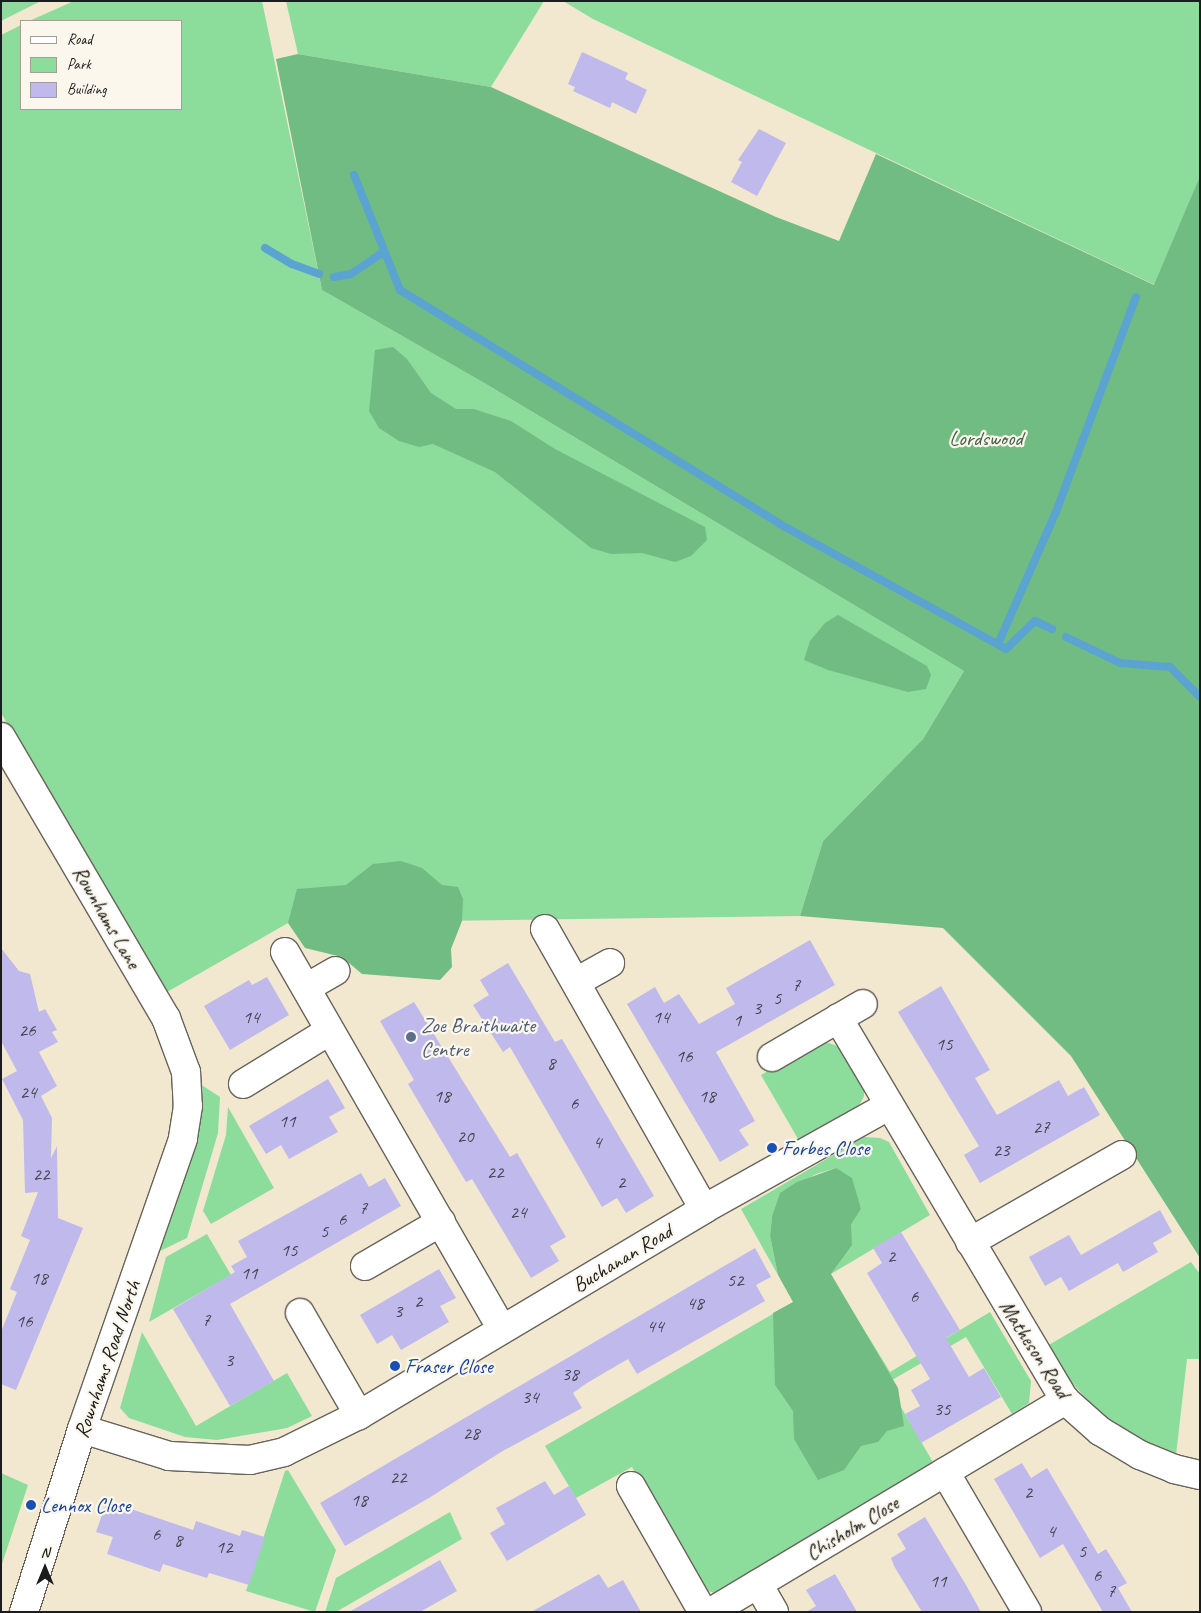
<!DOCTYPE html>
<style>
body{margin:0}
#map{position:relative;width:1201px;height:1613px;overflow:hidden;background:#f2e8cf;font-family:Caveat,sans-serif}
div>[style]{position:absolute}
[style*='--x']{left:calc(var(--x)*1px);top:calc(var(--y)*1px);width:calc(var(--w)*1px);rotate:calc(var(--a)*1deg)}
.green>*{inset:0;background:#8cdc9b}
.forest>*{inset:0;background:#71bc83}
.stream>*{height:8px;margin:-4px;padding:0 4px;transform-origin:4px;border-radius:4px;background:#5ba3d1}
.building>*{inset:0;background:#c0b9ec}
.roads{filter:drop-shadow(1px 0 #67635b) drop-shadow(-1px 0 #67635b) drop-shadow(0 1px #67635b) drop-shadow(0 -1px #67635b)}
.minor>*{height:28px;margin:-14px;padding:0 14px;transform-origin:14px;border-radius:14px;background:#fff}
.dots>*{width:14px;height:14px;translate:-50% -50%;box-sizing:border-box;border:2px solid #fbf7ec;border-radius:50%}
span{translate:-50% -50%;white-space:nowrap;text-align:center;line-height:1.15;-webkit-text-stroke:4.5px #fbf7ec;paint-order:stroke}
.number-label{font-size:19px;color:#454350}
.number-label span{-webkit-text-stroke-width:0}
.park-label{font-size:21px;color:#435f48}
.street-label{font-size:21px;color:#1c1c1c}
.service-label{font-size:21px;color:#4e5e75}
.left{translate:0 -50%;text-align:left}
.transit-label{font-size:21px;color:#164399}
.frame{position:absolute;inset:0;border:2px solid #1c1c1c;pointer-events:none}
.legend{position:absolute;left:20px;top:20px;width:162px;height:90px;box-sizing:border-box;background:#fbf7ec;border:1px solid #a29f99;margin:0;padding:6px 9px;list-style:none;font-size:15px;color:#1c1c1c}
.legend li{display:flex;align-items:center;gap:10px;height:25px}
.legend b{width:25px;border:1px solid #a29f99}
.north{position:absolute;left:20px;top:1543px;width:50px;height:50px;-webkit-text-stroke:4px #fbf7ec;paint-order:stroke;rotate:0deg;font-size:14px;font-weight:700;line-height:20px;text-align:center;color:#1c1c1c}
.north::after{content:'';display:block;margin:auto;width:18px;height:22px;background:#1c1c1c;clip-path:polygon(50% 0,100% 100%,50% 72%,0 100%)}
</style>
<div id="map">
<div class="green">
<div style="clip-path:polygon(1px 1px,41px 1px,1px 21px)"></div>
<div style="clip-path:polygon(74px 1px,262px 1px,322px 290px,486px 384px,964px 671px,923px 739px,823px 841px,800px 916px,288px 923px,167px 992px,1px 713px,1px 35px,21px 25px,21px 109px,181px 109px,181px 21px,29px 21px)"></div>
<div style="clip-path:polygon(286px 1px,544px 1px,491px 87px,298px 54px)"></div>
<div style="clip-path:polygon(563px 1px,1200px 1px,1200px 176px,1155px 285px,593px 19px)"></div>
<div style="clip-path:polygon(829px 1043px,842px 1048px,864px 1084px,864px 1096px,858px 1108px,801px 1144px,761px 1075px,816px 1044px)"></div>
<div style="clip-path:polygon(197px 1082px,220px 1097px,218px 1133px,187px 1238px,160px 1251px,189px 1155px)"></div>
<div style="clip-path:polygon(228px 1107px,274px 1188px,211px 1224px,203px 1211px,226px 1135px)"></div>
<div style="clip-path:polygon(864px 1137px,880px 1138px,889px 1142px,930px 1215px,831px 1274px,851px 1245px,851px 1225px,861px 1209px,856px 1196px,836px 1168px,816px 1174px,780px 1194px,772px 1216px,770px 1236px,778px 1275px,741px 1209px)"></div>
<div style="clip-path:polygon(207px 1234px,231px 1275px,149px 1322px,166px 1257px)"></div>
<div style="clip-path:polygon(1191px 1262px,1200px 1274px,1200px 1359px,1187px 1359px,1176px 1455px,1140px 1440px,1103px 1418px,1067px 1377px,1047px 1346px)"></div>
<div style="clip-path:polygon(833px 1279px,890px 1372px,990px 1312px,1031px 1381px,1029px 1403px,1012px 1414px,966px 1337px,887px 1383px,934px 1464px,728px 1589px,714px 1593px,701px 1588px,632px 1467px,576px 1498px,545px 1446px)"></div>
<div style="clip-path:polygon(142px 1332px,196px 1426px,287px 1373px,312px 1416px,287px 1428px,217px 1440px,185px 1437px,129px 1418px,120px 1408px)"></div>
<div style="clip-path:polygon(288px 1470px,336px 1550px,315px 1612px,246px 1591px,285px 1471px)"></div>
<div style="clip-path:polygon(1px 1473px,28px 1485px,1px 1567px)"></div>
<div style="clip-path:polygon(450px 1512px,462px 1539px,336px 1612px,325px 1612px,336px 1578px)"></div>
</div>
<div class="forest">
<div style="clip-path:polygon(298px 54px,491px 87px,776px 217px,839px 241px,876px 154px,1154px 285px,1200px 176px,1200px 1258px,1071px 1056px,943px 928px,800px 916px,823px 841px,923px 739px,964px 671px,486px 384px,322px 290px,276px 59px)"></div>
<div style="clip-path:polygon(393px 347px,407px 359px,431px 393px,456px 409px,474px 409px,511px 421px,555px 449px,705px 527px,707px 540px,691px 556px,675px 562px,642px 553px,611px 554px,591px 548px,495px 472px,433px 444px,419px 447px,399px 441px,379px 428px,369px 411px,375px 350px)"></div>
<div style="clip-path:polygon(838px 615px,927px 666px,931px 675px,926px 689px,908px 692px,828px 670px,804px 660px,810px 641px,825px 623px)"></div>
<div style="clip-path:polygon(401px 861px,422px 868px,442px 885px,458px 887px,463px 899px,462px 921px,451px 949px,452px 967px,440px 980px,362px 974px,342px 957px,305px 948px,288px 923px,297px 889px,346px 885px,373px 864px)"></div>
<div style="clip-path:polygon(836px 1168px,852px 1178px,861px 1209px,851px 1225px,852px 1245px,831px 1274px,898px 1388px,904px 1426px,887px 1431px,878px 1442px,861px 1446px,844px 1470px,818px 1480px,794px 1439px,793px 1411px,775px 1385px,773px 1313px,793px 1302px,778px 1275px,770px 1236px,772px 1216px,780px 1193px,797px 1182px)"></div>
</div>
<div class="stream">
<div style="--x:354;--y:175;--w:124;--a:68.2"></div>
<div style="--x:400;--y:290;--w:444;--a:31.6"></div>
<div style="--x:778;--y:523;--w:260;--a:28.9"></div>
<div style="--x:1006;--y:649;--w:40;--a:-44"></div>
<div style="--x:1035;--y:621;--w:19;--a:25"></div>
<div style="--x:265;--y:248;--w:31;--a:31"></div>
<div style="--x:292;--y:264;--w:29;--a:20"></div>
<div style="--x:334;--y:277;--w:17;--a:-10"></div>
<div style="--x:351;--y:274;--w:40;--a:-34"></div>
<div style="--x:1066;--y:637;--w:60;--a:25.7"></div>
<div style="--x:1120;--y:663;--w:50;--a:4.6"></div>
<div style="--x:1170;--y:667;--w:42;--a:45"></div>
<div style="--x:998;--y:644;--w:144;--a:-66.3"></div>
<div style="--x:1056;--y:512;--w:229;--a:-69.6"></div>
</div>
<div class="building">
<div style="clip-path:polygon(582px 52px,628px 73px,625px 79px,647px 90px,636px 114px,612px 102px,610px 108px,573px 91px,575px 87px,568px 84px)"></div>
<div style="clip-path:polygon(759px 129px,786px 143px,757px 196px,731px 182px,742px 162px,738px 160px)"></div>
<div style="clip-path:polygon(810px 940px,835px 985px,716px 1052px,755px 1121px,739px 1130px,749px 1145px,720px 1162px,627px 1004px,655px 987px,664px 1003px,679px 994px,699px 1024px,735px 1004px,726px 988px)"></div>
<div style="clip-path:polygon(1px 948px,19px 971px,30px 974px,39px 1012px,45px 1009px,57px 1030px,52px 1032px,58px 1042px,39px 1052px,57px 1086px,41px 1096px,52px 1118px,51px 1158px,57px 1146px,58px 1218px,83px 1228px,16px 1390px,1px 1384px,1px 1332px,17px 1292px,10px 1289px,30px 1240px,21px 1236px,38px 1192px,25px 1193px,23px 1120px,2px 1079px,17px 1071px,1px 1041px)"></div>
<div style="clip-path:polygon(508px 963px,555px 1042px,562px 1039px,654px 1196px,626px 1213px,617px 1198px,602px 1207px,510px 1047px,503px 1052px,473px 1005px,489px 995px,480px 980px)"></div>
<div style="clip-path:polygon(267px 977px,289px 1015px,230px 1050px,204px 1006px,249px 980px,252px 985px)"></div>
<div style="clip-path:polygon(941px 986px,990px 1070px,975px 1078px,997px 1115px,1059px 1080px,1068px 1096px,1084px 1087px,1100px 1115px,980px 1183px,964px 1155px,979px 1146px,898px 1012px)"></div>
<div style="clip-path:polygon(414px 1002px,507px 1152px,510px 1157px,517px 1153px,566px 1237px,550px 1246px,559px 1261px,531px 1278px,472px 1179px,466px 1182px,431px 1123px,408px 1084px,414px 1080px,380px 1021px)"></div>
<div style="clip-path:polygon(328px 1079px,345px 1108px,329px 1117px,338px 1132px,289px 1159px,281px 1145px,266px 1154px,249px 1126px)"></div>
<div style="clip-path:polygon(361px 1173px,369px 1187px,385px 1178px,401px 1206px,230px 1304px,274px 1381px,230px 1406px,173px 1309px,235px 1272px,231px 1266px,247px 1257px,238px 1241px)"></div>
<div style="clip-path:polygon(1160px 1210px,1172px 1232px,1153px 1243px,1158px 1252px,1123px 1272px,1118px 1263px,1069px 1291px,1061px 1277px,1045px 1286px,1029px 1257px,1069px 1235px,1081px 1255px)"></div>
<div style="clip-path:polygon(901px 1232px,960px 1330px,946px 1338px,969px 1377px,984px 1368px,1001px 1397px,921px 1443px,905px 1414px,920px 1406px,911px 1390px,930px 1379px,867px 1273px,882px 1263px,873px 1248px)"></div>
<div style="clip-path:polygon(755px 1248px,771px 1277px,756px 1285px,765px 1301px,637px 1374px,628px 1359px,587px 1383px,573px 1393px,582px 1408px,501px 1452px,429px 1498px,345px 1546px,320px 1503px)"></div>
<div style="clip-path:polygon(439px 1269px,456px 1298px,440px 1306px,449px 1322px,401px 1350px,392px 1335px,377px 1344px,360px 1315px)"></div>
<div style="clip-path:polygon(1022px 1463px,1031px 1478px,1047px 1468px,1098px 1554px,1106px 1549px,1127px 1583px,1118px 1588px,1132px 1612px,1103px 1612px,1063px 1544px,1040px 1558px,994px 1479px)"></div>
<div style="clip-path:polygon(545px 1481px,554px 1495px,569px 1486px,586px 1515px,507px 1561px,490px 1533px,505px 1524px,496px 1508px)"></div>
<div style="clip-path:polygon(107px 1501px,193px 1530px,196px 1521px,240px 1536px,242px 1530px,265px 1537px,249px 1585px,209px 1573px,207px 1578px,163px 1564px,160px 1572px,107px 1554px,113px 1537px,96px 1532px)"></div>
<div style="clip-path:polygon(925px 1517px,966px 1585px,981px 1612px,922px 1612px,894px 1566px,891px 1558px,906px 1549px,897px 1534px)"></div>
<div style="clip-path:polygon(440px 1560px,457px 1591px,420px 1612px,349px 1612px)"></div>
<div style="clip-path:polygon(599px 1574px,608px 1588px,623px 1580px,641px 1612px,531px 1612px)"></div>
<div style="clip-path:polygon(835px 1574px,857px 1612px,806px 1612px,816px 1606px,806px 1590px)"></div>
</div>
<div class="roads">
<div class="minor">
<div style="--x:1;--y:737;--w:326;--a:59.6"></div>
<div style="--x:166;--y:1018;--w:58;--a:69.7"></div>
<div style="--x:186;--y:1072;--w:34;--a:87"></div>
<div style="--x:188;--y:1106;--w:33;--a:99"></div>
<div style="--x:183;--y:1139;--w:307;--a:109.2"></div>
<div style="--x:82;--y:1429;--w:192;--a:107.6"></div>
<div style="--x:545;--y:929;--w:322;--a:60.4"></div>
<div style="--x:285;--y:952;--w:435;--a:60.1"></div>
<div style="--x:576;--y:982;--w:39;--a:-29"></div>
<div style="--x:306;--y:988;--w:34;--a:-30"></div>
<div style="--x:838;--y:1018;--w:444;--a:59.3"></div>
<div style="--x:1065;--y:1400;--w:47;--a:41.5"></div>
<div style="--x:1100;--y:1431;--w:47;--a:31"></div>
<div style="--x:1140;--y:1455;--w:37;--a:22"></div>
<div style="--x:1174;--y:1469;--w:27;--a:13"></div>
<div style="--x:772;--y:1057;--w:105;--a:-30.2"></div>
<div style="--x:243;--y:1084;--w:101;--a:-31.6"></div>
<div style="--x:970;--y:1242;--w:175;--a:-29.8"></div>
<div style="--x:365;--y:1266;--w:88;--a:-30.1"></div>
<div style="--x:300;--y:1313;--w:118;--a:60"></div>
<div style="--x:82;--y:1429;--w:91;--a:17.2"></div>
<div style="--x:169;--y:1456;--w:81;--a:2.8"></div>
<div style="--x:250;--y:1460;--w:35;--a:-13"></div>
<div style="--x:284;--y:1452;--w:84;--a:-26.3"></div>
<div style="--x:359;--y:1415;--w:402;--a:-30.8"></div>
<div style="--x:704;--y:1209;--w:211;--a:-29.2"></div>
<div style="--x:945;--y:1472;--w:162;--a:59.6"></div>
<div style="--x:631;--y:1486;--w:145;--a:60.3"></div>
<div style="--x:758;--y:1584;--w:32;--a:60"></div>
<div style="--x:711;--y:1612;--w:413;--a:-30.9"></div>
</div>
</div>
<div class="dots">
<div style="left:411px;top:1037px;background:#5c6f8a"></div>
<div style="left:772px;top:1148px;background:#1a4fb4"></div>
<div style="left:395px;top:1366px;background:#1a4fb4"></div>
<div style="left:31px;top:1505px;background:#1a4fb4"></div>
</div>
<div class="number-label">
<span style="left:796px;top:986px">7</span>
<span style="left:777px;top:999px">5</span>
<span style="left:757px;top:1009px">3</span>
<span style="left:251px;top:1018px">14</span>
<span style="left:661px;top:1018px">14</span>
<span style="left:737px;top:1021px">1</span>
<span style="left:27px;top:1031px">26</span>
<span style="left:944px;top:1045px">15</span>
<span style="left:684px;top:1057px">16</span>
<span style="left:551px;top:1064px">8</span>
<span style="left:28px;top:1093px">24</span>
<span style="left:442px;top:1097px">18</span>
<span style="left:707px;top:1097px">18</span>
<span style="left:574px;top:1104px">6</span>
<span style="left:287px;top:1122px">11</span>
<span style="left:1041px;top:1128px">27</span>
<span style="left:465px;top:1137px">20</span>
<span style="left:597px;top:1143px">4</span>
<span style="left:1001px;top:1151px">23</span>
<span style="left:495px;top:1173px">22</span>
<span style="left:41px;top:1175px">22</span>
<span style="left:621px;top:1183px">2</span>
<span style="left:363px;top:1209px">7</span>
<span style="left:518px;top:1213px">24</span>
<span style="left:342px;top:1220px">6</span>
<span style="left:324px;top:1232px">5</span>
<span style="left:289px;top:1251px">15</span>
<span style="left:891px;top:1257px">2</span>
<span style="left:249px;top:1274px">11</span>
<span style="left:39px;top:1279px">18</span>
<span style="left:735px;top:1281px">52</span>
<span style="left:914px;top:1297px">6</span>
<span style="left:418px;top:1302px">2</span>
<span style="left:695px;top:1304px">48</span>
<span style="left:398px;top:1312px">3</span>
<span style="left:206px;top:1321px">7</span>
<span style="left:24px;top:1322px">16</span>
<span style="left:655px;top:1327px">44</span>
<span style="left:229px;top:1361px">3</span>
<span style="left:570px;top:1375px">38</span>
<span style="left:530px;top:1398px">34</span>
<span style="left:942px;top:1410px">35</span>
<span style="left:471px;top:1434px">28</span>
<span style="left:398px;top:1478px">22</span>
<span style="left:1028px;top:1493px">2</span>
<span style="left:359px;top:1501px">18</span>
<span style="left:1051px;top:1532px">4</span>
<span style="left:156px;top:1535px">6</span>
<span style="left:178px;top:1541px">8</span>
<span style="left:224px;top:1548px">12</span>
<span style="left:1082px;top:1552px">5</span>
<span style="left:1097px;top:1576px">6</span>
<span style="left:938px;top:1582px">11</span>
<span style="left:1111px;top:1592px">7</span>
</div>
<div class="park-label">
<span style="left:986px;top:438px">Lordswood</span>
</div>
<div class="street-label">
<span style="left:107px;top:917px;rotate:60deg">Rownhams Lane</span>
<span style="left:622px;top:1258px;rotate:-31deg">Buchanan Road</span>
<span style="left:1035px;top:1349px;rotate:57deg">Matheson Road</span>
<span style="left:107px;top:1359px;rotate:-71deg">Rownhams Road North</span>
<span style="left:852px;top:1528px;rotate:-31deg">Chisholm Close</span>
</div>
<div class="service-label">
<span class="left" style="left:421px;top:1037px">Zoe Braithwaite<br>Centre</span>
</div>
<div class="transit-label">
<span class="left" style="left:782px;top:1148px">Forbes Close</span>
<span class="left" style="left:405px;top:1366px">Fraser Close</span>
<span class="left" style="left:41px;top:1505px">Lennox Close</span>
</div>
<div class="frame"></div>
<ul class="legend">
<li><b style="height:6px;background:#fff"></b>Road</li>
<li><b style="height:14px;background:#8cdc9b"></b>Park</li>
<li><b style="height:14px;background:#c0b9ec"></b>Building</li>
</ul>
<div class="north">N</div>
</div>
